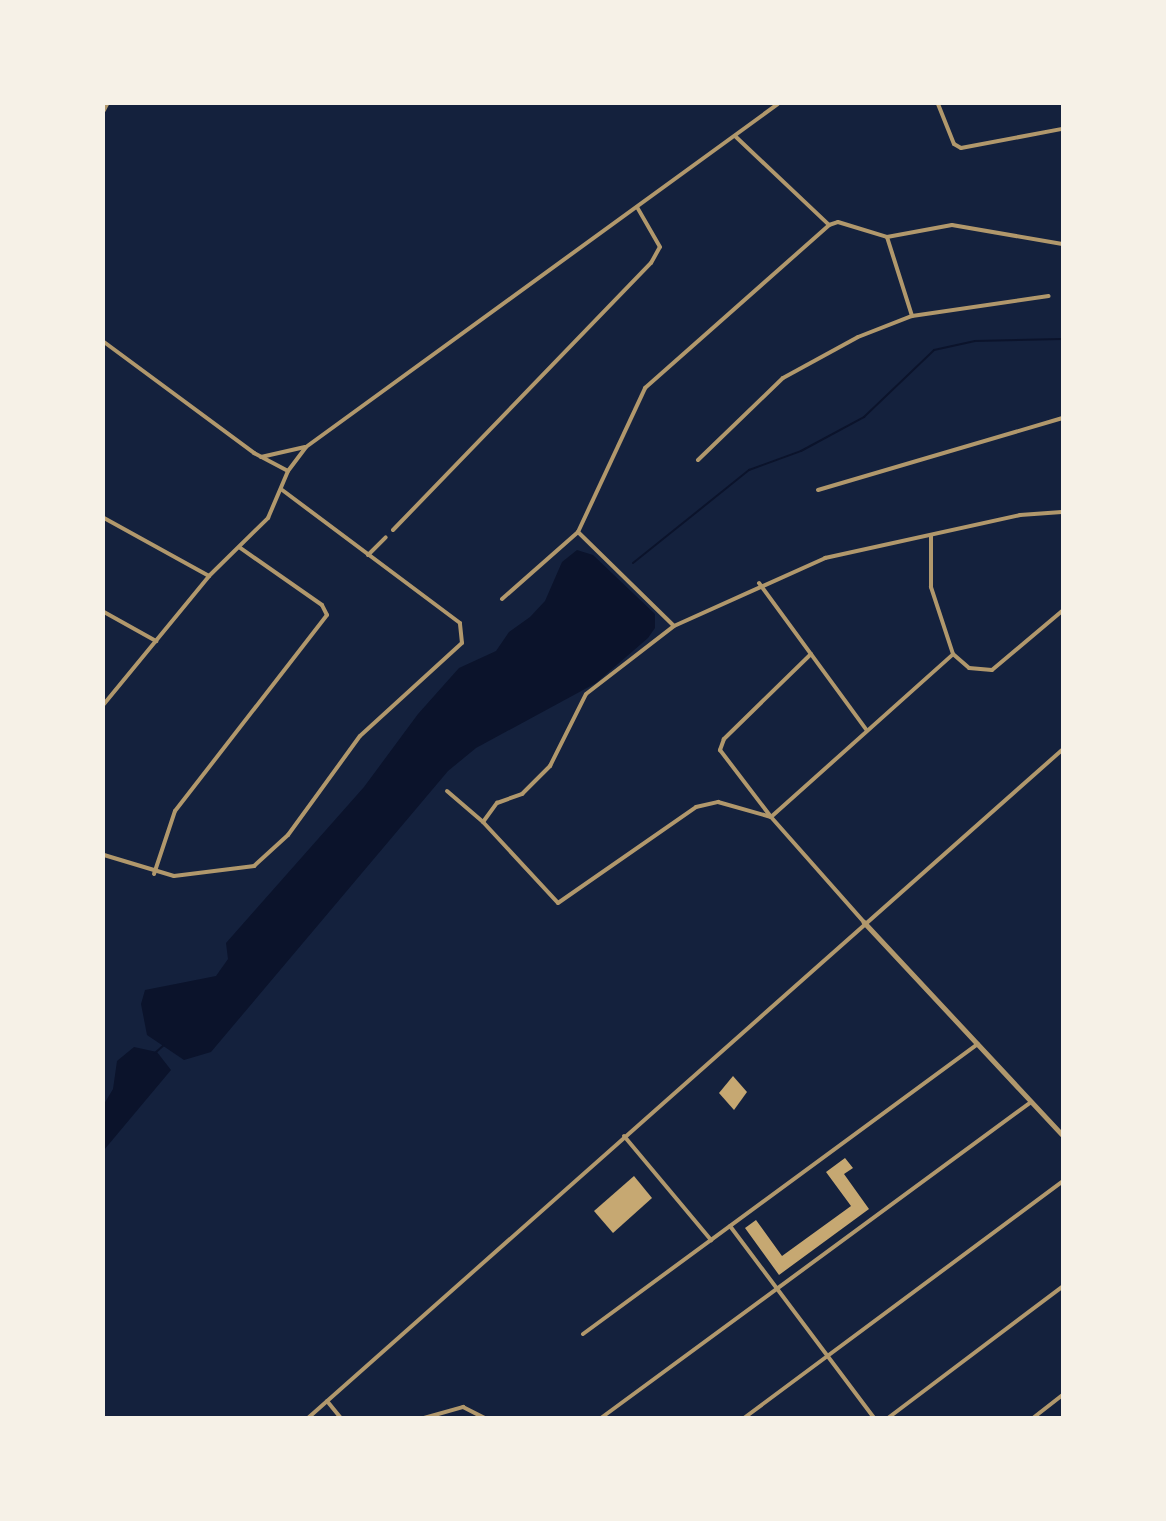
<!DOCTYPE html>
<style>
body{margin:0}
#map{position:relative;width:1166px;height:1521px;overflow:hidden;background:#14213d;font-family:Spectral,serif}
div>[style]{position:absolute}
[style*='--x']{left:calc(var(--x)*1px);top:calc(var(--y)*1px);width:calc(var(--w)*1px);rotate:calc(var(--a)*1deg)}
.water>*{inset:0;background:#0b132b}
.stream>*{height:2px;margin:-1px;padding:0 1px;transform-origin:1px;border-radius:1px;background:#0b132b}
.building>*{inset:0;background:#c6a872}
.minor>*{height:4px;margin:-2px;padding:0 2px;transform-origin:2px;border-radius:2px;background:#b1986c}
.tertiary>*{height:4.5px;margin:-2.25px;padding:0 2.25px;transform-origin:2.25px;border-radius:2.25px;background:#b1986c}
span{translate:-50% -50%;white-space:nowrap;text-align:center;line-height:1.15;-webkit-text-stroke:6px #f6f1e7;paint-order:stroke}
.frame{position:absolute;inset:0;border:105px solid #f6f1e7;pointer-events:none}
</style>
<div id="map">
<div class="water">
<div style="clip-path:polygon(577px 550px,593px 555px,655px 614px,655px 628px,648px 638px,596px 683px,476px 748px,448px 771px,211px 1052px,184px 1060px,147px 1035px,141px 1004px,145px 990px,216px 976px,228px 959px,226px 943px,364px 787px,418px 714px,459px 668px,496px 651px,509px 632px,530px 617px,545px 601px,562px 562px)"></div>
<div style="clip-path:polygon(134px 1047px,157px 1052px,171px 1070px,104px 1150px,104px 1104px,113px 1089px,117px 1061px)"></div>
</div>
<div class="stream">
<div style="--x:633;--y:563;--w:149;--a:-38.7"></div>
<div style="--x:749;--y:470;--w:55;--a:-20.1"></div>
<div style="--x:801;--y:451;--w:72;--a:-28.4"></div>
<div style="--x:864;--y:417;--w:97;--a:-43.7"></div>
<div style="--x:934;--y:350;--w:42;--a:-12.4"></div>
<div style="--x:975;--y:341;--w:87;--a:-1.3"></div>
<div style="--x:155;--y:1053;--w:12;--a:-42"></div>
</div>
<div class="building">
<div style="clip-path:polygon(733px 1076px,747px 1092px,734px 1110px,719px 1093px)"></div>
<div style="clip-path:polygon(845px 1158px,853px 1168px,844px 1174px,869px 1209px,779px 1275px,745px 1228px,756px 1220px,782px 1256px,851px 1206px,826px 1172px)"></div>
<div style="clip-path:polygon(634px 1176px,652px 1198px,613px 1233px,594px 1211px)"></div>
</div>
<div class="minor">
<div style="--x:938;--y:104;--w:43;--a:68.2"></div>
<div style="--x:954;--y:144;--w:8;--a:30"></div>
<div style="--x:961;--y:148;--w:103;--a:-10.7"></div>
<div style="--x:104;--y:110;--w:7;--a:-63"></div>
<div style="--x:735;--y:136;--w:129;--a:43.4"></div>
<div style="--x:887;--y:237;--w:83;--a:72.4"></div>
<div style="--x:104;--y:342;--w:187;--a:36.5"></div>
<div style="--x:254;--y:453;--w:38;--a:28"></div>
<div style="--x:261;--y:457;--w:45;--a:-12.8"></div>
<div style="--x:698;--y:460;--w:118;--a:-44"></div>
<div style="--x:783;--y:378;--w:85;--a:-28.7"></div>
<div style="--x:858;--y:337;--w:58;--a:-21.3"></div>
<div style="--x:912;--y:316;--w:138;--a:-8.3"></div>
<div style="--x:818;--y:490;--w:254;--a:-16.4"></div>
<div style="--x:104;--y:518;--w:120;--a:28.9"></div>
<div style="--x:393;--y:530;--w:371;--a:-46"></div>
<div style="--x:651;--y:263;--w:18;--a:-61"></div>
<div style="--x:660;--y:247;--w:46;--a:-119.9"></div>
<div style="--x:578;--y:532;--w:134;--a:44.4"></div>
<div style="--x:368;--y:555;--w:25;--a:-45"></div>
<div style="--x:759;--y:583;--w:181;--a:53.8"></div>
<div style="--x:502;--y:599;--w:101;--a:-41.4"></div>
<div style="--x:578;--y:532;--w:159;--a:-65"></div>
<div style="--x:645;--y:388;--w:246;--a:-41.5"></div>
<div style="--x:829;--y:225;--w:9;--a:-18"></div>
<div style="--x:838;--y:222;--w:51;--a:17"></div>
<div style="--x:887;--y:237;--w:66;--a:-10.5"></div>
<div style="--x:952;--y:225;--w:112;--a:9.8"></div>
<div style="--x:104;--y:612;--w:60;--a:29.1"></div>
<div style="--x:811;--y:654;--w:122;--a:135.7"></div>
<div style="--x:724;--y:739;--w:12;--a:110"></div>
<div style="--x:720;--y:750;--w:84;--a:52.7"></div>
<div style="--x:771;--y:817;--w:140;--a:48.5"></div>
<div style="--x:953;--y:654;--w:21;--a:41"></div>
<div style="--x:969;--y:668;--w:23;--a:5"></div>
<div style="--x:992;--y:670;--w:92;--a:-40.1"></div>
<div style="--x:104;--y:704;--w:166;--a:-50.6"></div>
<div style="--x:209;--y:576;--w:83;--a:-44.5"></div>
<div style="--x:268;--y:518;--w:51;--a:-66.9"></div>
<div style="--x:288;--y:471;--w:30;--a:-53"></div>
<div style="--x:306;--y:447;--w:583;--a:-36.01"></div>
<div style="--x:447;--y:791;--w:48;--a:40.7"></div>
<div style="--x:483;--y:822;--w:110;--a:47.2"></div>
<div style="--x:558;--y:903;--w:168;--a:-34.8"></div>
<div style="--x:696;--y:807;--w:23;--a:-13"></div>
<div style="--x:718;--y:802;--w:55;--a:15.8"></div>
<div style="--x:771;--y:817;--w:244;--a:-41.8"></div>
<div style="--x:953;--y:654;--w:71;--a:-108.2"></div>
<div style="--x:931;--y:587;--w:52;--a:-90"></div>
<div style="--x:483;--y:822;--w:24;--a:-54"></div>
<div style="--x:497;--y:803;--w:27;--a:-20"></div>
<div style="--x:522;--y:794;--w:40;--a:-45"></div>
<div style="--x:550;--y:766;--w:80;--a:-63.4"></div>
<div style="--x:586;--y:694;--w:111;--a:-37.7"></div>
<div style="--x:674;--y:626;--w:166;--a:-24.2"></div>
<div style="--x:825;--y:558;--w:200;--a:-12.4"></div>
<div style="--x:1020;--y:515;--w:42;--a:-4.1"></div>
<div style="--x:104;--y:855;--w:73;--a:16.7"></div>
<div style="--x:174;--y:876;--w:81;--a:-7.1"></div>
<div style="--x:254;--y:866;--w:46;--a:-42.4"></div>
<div style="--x:288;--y:835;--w:122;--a:-54"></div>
<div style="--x:360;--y:736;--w:138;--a:-42.4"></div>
<div style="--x:462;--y:643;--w:20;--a:-96"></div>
<div style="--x:460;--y:623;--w:222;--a:-143.2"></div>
<div style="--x:154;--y:874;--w:66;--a:-71.6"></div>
<div style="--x:175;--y:811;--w:248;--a:-52.2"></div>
<div style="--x:327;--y:615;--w:11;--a:-117"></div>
<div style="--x:322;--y:605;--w:101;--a:-145.1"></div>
<div style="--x:624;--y:1136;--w:136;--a:50.1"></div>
<div style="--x:730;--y:1226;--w:240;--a:53.1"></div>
<div style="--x:583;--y:1334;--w:490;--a:-36.3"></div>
<div style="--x:327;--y:1401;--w:22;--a:51"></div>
<div style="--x:308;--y:1418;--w:1007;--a:-41.54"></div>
<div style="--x:424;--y:1418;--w:41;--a:-15.8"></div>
<div style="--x:463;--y:1407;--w:25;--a:27"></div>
<div style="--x:601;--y:1418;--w:534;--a:-36.31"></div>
<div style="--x:744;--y:1418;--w:396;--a:-36.6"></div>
<div style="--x:888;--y:1418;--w:218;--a:-37"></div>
<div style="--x:1033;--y:1418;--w:37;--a:-38"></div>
</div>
<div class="tertiary">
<div style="--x:864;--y:922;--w:290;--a:47"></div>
</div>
<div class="frame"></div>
</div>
